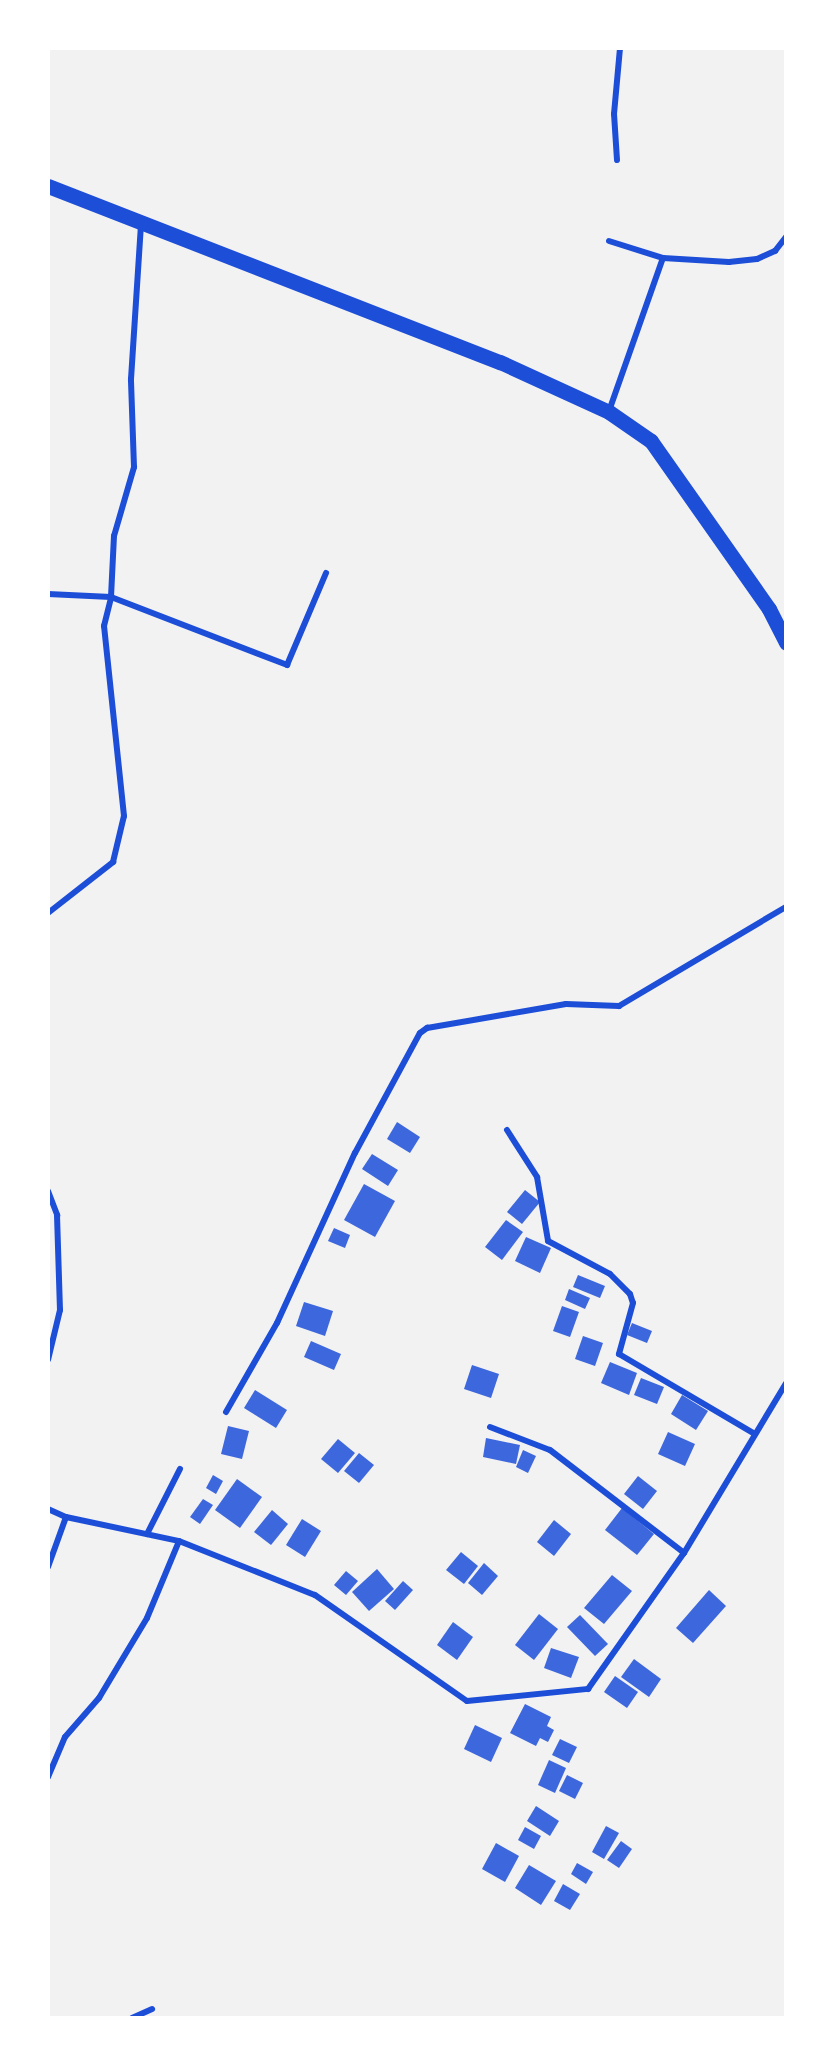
<!DOCTYPE html>
<style>
body{margin:0}
#map{position:relative;width:834px;height:2066px;overflow:hidden;background:#f2f2f2;font-family:"PT Sans Narrow",sans-serif}
div>[style]{position:absolute}
[style*='--x']{left:calc(var(--x)*1px);top:calc(var(--y)*1px);width:calc(var(--w)*1px);rotate:calc(var(--a)*1deg)}
.building>*{inset:0;background:#3d67dc}
.minor>*{height:6px;margin:-3px;padding:0 3px;transform-origin:3px;border-radius:3px;background:#1d4ed8}
.primary>*{height:15px;margin:-7.5px;padding:0 7.5px;transform-origin:7.5px;border-radius:7.5px;background:#1d4ed8}
span{translate:-50% -50%;white-space:nowrap;text-align:center;line-height:1.15;-webkit-text-stroke:6px #fff;paint-order:stroke}
.frame{position:absolute;inset:0;border:50px solid #fff;pointer-events:none}
</style>
<div id="map">
<div class="building">
<div style="clip-path:polygon(397px 1122px,420px 1137px,410px 1153px,387px 1139px)"></div>
<div style="clip-path:polygon(372px 1154px,398px 1170px,388px 1186px,362px 1169px)"></div>
<div style="clip-path:polygon(364px 1184px,395px 1201px,375px 1237px,344px 1220px)"></div>
<div style="clip-path:polygon(525px 1190px,540px 1202px,522px 1224px,507px 1212px)"></div>
<div style="clip-path:polygon(506px 1220px,523px 1232px,502px 1260px,485px 1247px)"></div>
<div style="clip-path:polygon(334px 1228px,350px 1235px,345px 1248px,328px 1241px)"></div>
<div style="clip-path:polygon(526px 1237px,551px 1248px,540px 1273px,515px 1261px)"></div>
<div style="clip-path:polygon(578px 1275px,605px 1286px,600px 1298px,573px 1287px)"></div>
<div style="clip-path:polygon(569px 1289px,590px 1298px,585px 1309px,565px 1300px)"></div>
<div style="clip-path:polygon(304px 1302px,333px 1311px,325px 1336px,296px 1326px)"></div>
<div style="clip-path:polygon(562px 1306px,579px 1312px,570px 1337px,553px 1331px)"></div>
<div style="clip-path:polygon(632px 1323px,652px 1331px,647px 1343px,627px 1335px)"></div>
<div style="clip-path:polygon(583px 1336px,603px 1343px,595px 1366px,575px 1359px)"></div>
<div style="clip-path:polygon(311px 1341px,341px 1354px,334px 1370px,304px 1357px)"></div>
<div style="clip-path:polygon(610px 1362px,637px 1373px,629px 1395px,601px 1383px)"></div>
<div style="clip-path:polygon(472px 1365px,499px 1374px,491px 1398px,464px 1389px)"></div>
<div style="clip-path:polygon(641px 1378px,664px 1387px,657px 1404px,634px 1395px)"></div>
<div style="clip-path:polygon(255px 1390px,287px 1410px,276px 1428px,244px 1408px)"></div>
<div style="clip-path:polygon(682px 1395px,708px 1411px,696px 1430px,671px 1414px)"></div>
<div style="clip-path:polygon(228px 1426px,249px 1431px,242px 1459px,221px 1454px)"></div>
<div style="clip-path:polygon(668px 1432px,695px 1444px,685px 1466px,658px 1454px)"></div>
<div style="clip-path:polygon(486px 1438px,520px 1445px,516px 1464px,483px 1457px)"></div>
<div style="clip-path:polygon(338px 1439px,355px 1453px,338px 1473px,321px 1459px)"></div>
<div style="clip-path:polygon(523px 1450px,536px 1456px,528px 1473px,516px 1467px)"></div>
<div style="clip-path:polygon(359px 1453px,374px 1465px,359px 1483px,344px 1471px)"></div>
<div style="clip-path:polygon(213px 1475px,223px 1481px,216px 1494px,206px 1488px)"></div>
<div style="clip-path:polygon(638px 1476px,657px 1491px,643px 1509px,624px 1494px)"></div>
<div style="clip-path:polygon(237px 1479px,262px 1497px,240px 1528px,215px 1510px)"></div>
<div style="clip-path:polygon(203px 1499px,213px 1505px,200px 1524px,190px 1517px)"></div>
<div style="clip-path:polygon(622px 1508px,654px 1534px,637px 1555px,605px 1530px)"></div>
<div style="clip-path:polygon(272px 1510px,288px 1524px,271px 1545px,254px 1532px)"></div>
<div style="clip-path:polygon(302px 1519px,321px 1531px,305px 1557px,286px 1545px)"></div>
<div style="clip-path:polygon(554px 1520px,571px 1534px,554px 1556px,537px 1542px)"></div>
<div style="clip-path:polygon(461px 1552px,478px 1566px,464px 1584px,446px 1570px)"></div>
<div style="clip-path:polygon(484px 1563px,498px 1576px,482px 1595px,468px 1583px)"></div>
<div style="clip-path:polygon(377px 1569px,394px 1589px,369px 1611px,352px 1592px)"></div>
<div style="clip-path:polygon(346px 1571px,358px 1581px,346px 1595px,334px 1585px)"></div>
<div style="clip-path:polygon(612px 1575px,632px 1591px,604px 1624px,584px 1608px)"></div>
<div style="clip-path:polygon(403px 1581px,413px 1590px,395px 1610px,385px 1601px)"></div>
<div style="clip-path:polygon(709px 1590px,726px 1606px,693px 1643px,676px 1628px)"></div>
<div style="clip-path:polygon(539px 1614px,558px 1629px,534px 1660px,515px 1645px)"></div>
<div style="clip-path:polygon(580px 1615px,608px 1644px,595px 1656px,567px 1627px)"></div>
<div style="clip-path:polygon(453px 1622px,473px 1637px,457px 1660px,437px 1645px)"></div>
<div style="clip-path:polygon(551px 1648px,579px 1657px,571px 1678px,544px 1668px)"></div>
<div style="clip-path:polygon(634px 1659px,661px 1679px,649px 1697px,621px 1677px)"></div>
<div style="clip-path:polygon(615px 1676px,638px 1692px,627px 1708px,604px 1692px)"></div>
<div style="clip-path:polygon(525px 1704px,551px 1717px,547px 1726px,554px 1730px,548px 1742px,540px 1738px,536px 1746px,510px 1733px)"></div>
<div style="clip-path:polygon(475px 1725px,502px 1738px,491px 1762px,464px 1749px)"></div>
<div style="clip-path:polygon(560px 1739px,577px 1747px,569px 1763px,552px 1755px)"></div>
<div style="clip-path:polygon(549px 1760px,566px 1768px,555px 1793px,538px 1785px)"></div>
<div style="clip-path:polygon(567px 1775px,583px 1783px,575px 1799px,559px 1791px)"></div>
<div style="clip-path:polygon(536px 1806px,559px 1821px,550px 1836px,527px 1821px)"></div>
<div style="clip-path:polygon(606px 1826px,619px 1833px,604px 1859px,592px 1852px)"></div>
<div style="clip-path:polygon(525px 1827px,541px 1836px,534px 1849px,518px 1840px)"></div>
<div style="clip-path:polygon(621px 1841px,632px 1849px,619px 1868px,607px 1860px)"></div>
<div style="clip-path:polygon(496px 1843px,519px 1856px,505px 1882px,482px 1869px)"></div>
<div style="clip-path:polygon(577px 1863px,593px 1872px,586px 1884px,571px 1874px)"></div>
<div style="clip-path:polygon(529px 1865px,556px 1881px,541px 1905px,515px 1888px)"></div>
<div style="clip-path:polygon(563px 1884px,580px 1894px,570px 1910px,554px 1901px)"></div>
</div>
<div class="minor">
<div style="--x:617;--y:160;--w:46;--a:-93.7"></div>
<div style="--x:614;--y:114;--w:66;--a:-84.8"></div>
<div style="--x:609;--y:241;--w:57;--a:17.5"></div>
<div style="--x:609;--y:411;--w:162;--a:-70.6"></div>
<div style="--x:663;--y:258;--w:66;--a:3.5"></div>
<div style="--x:729;--y:262;--w:28;--a:-6"></div>
<div style="--x:757;--y:259;--w:20;--a:-24"></div>
<div style="--x:775;--y:251;--w:18;--a:-52"></div>
<div style="--x:48;--y:594;--w:63;--a:2.7"></div>
<div style="--x:111;--y:597;--w:189;--a:21.1"></div>
<div style="--x:287;--y:665;--w:100;--a:-67"></div>
<div style="--x:48;--y:913;--w:83;--a:-38.1"></div>
<div style="--x:113;--y:862;--w:47;--a:-76.6"></div>
<div style="--x:124;--y:816;--w:191;--a:-96"></div>
<div style="--x:104;--y:626;--w:30;--a:-76"></div>
<div style="--x:111;--y:597;--w:61;--a:-87.2"></div>
<div style="--x:114;--y:536;--w:72;--a:-73.8"></div>
<div style="--x:134;--y:467;--w:88;--a:-92"></div>
<div style="--x:131;--y:379;--w:156;--a:-86.3"></div>
<div style="--x:507;--y:1130;--w:56;--a:57.4"></div>
<div style="--x:537;--y:1177;--w:65;--a:80.2"></div>
<div style="--x:548;--y:1241;--w:70;--a:28"></div>
<div style="--x:610;--y:1274;--w:28;--a:45"></div>
<div style="--x:630;--y:1294;--w:9;--a:72"></div>
<div style="--x:633;--y:1303;--w:53;--a:105.4"></div>
<div style="--x:619;--y:1354;--w:156;--a:30.5"></div>
<div style="--x:48;--y:1191;--w:26;--a:69"></div>
<div style="--x:57;--y:1215;--w:95;--a:88.2"></div>
<div style="--x:60;--y:1310;--w:51;--a:103.5"></div>
<div style="--x:226;--y:1412;--w:103;--a:-60.2"></div>
<div style="--x:277;--y:1323;--w:187;--a:-65.4"></div>
<div style="--x:355;--y:1153;--w:136;--a:-61.6"></div>
<div style="--x:420;--y:1033;--w:9;--a:-36"></div>
<div style="--x:427;--y:1028;--w:141;--a:-9.8"></div>
<div style="--x:566;--y:1004;--w:53;--a:2.2"></div>
<div style="--x:619;--y:1006;--w:194;--a:-30.7"></div>
<div style="--x:490;--y:1427;--w:64;--a:21"></div>
<div style="--x:550;--y:1450;--w:169;--a:37.5"></div>
<div style="--x:48;--y:1509;--w:20;--a:24"></div>
<div style="--x:66;--y:1517;--w:116;--a:12"></div>
<div style="--x:179;--y:1541;--w:146;--a:21.7"></div>
<div style="--x:315;--y:1595;--w:185;--a:34.9"></div>
<div style="--x:467;--y:1701;--w:122;--a:-5.7"></div>
<div style="--x:588;--y:1689;--w:166;--a:-54.8"></div>
<div style="--x:684;--y:1553;--w:198;--a:-59"></div>
<div style="--x:147;--y:1534;--w:73;--a:-63.1"></div>
<div style="--x:48;--y:1567;--w:53;--a:-70.2"></div>
<div style="--x:48;--y:1777;--w:43;--a:-67"></div>
<div style="--x:65;--y:1737;--w:52;--a:-48.9"></div>
<div style="--x:99;--y:1698;--w:93;--a:-59"></div>
<div style="--x:147;--y:1618;--w:83;--a:-67.4"></div>
<div style="--x:132;--y:2018;--w:22;--a:-24"></div>
</div>
<div class="primary">
<div style="--x:48;--y:186;--w:485;--a:21.3"></div>
<div style="--x:500;--y:362;--w:120;--a:24.6"></div>
<div style="--x:609;--y:412;--w:51;--a:34.6"></div>
<div style="--x:651;--y:441;--w:205;--a:54.9"></div>
<div style="--x:769;--y:609;--w:38;--a:63"></div>
</div>
<div class="frame"></div>
</div>
